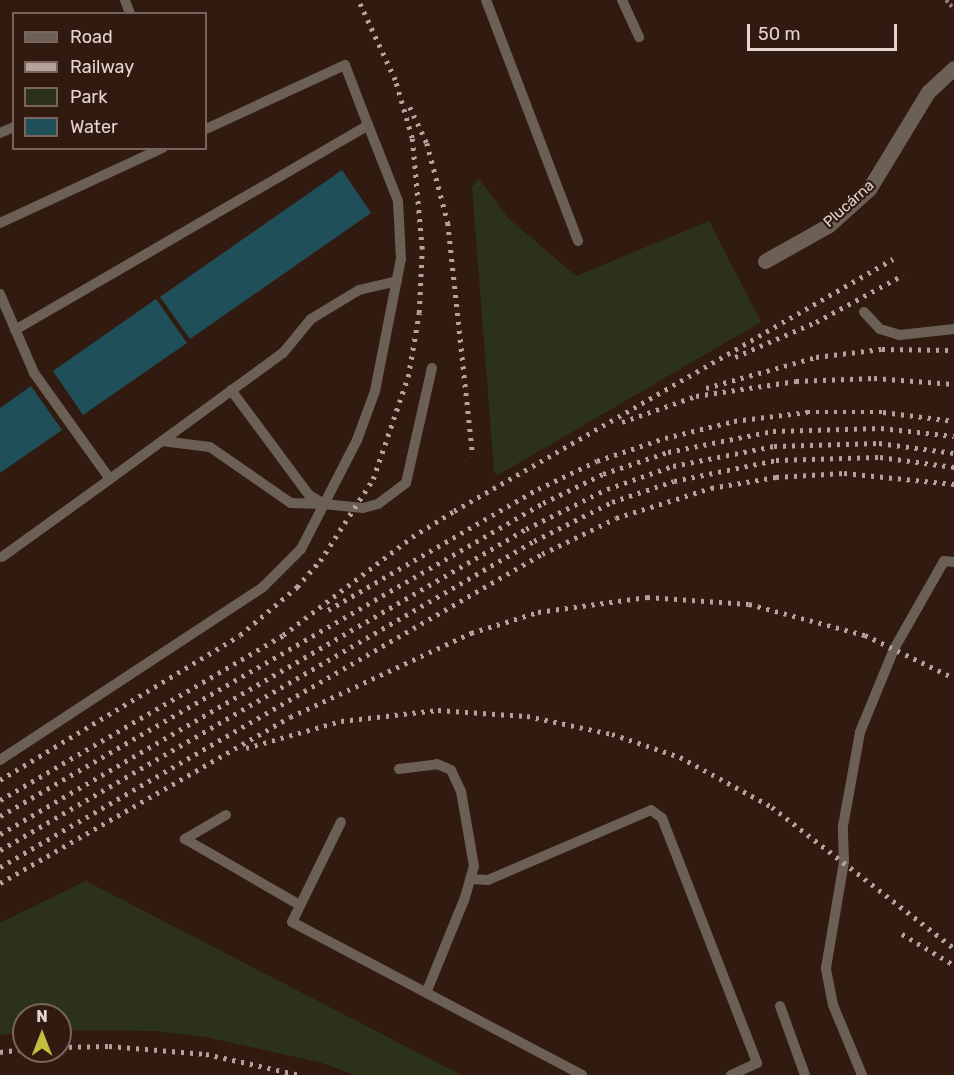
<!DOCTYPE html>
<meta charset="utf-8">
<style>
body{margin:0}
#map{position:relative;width:954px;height:1075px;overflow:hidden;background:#311a0f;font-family:Rubik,sans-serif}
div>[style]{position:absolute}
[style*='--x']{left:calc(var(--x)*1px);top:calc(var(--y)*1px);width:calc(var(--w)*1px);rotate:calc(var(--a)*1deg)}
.green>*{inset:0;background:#2c321a}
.water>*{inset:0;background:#1f4f59}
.path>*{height:4px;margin-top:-2px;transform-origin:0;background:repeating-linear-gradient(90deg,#938077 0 3px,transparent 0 6px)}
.service>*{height:10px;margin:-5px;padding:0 5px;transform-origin:5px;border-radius:5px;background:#6b6053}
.minor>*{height:15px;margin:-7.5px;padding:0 7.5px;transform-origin:7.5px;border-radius:7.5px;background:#6b6053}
.rail>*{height:4.5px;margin-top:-2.25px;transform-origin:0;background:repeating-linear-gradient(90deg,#b5a39b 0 3px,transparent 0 9px)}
span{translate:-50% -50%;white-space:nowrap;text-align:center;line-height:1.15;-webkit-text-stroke:4.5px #311a0f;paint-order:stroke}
.street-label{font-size:15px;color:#e5d5ce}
.legend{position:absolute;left:12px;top:12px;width:195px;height:138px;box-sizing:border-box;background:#311a0f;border:2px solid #79655b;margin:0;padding:8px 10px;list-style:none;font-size:18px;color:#e5d5ce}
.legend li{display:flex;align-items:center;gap:12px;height:30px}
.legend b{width:30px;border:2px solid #79655b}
.north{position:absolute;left:12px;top:1003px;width:60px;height:60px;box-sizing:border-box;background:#311a0f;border:2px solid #79655b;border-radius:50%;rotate:0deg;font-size:16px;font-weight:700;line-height:24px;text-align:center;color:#e5d5ce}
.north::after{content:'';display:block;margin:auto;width:21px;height:27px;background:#c1be40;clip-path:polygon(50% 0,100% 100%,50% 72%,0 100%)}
.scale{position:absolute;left:747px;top:24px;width:150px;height:27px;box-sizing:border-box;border:3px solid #e5d5ce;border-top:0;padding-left:8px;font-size:18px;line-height:21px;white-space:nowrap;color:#e5d5ce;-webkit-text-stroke:4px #311a0f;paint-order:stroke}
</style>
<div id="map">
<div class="green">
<div style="clip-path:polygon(479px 179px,508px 218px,576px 276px,709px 221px,761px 322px,498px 475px,494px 471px,472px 187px)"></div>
<div style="clip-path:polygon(85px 881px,86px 881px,461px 1075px,355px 1075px,322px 1063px,206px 1037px,154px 1031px,60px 1030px,60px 1015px,24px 1015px,24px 1032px,0 1035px,0 923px)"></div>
</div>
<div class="water">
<div style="clip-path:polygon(342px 170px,371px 213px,190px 339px,160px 297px)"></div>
<div style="clip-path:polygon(156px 299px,187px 343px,83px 415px,53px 371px)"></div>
<div style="clip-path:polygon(31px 386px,62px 430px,0 473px,0 408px)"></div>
</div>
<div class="path">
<div style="--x:946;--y:0;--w:12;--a:48"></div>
</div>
<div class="service">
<div style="--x:125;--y:0;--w:15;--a:70"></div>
<div style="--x:486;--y:0;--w:258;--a:69.1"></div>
<div style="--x:622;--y:0;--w:41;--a:65.3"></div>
<div style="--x:0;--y:133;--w:15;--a:-23"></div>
<div style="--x:0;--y:223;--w:179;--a:-24.8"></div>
<div style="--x:0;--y:294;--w:86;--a:66.7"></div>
<div style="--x:34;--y:373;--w:130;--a:54.4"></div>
<div style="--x:110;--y:479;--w:214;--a:-36.1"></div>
<div style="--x:283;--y:353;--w:44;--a:-50.5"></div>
<div style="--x:311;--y:319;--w:56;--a:-31.1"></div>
<div style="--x:359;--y:290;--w:39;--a:-13"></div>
<div style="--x:864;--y:312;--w:23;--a:47"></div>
<div style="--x:880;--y:329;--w:21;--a:17"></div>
<div style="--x:900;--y:335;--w:54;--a:-6.3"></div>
<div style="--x:15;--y:330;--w:408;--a:-30.1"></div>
<div style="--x:368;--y:125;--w:64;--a:-111"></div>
<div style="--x:345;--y:65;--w:153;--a:155.3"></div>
<div style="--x:231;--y:390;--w:131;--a:53.4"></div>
<div style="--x:309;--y:495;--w:17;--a:31"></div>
<div style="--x:324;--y:504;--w:39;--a:6"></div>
<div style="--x:363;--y:508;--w:16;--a:-15"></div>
<div style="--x:378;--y:504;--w:35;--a:-37"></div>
<div style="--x:406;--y:483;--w:118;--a:-77.3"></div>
<div style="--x:162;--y:441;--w:48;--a:7.1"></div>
<div style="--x:210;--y:447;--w:98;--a:34.7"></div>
<div style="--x:291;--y:503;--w:32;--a:2"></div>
<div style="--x:2;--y:557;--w:133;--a:-35.8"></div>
<div style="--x:0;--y:760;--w:313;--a:-33.3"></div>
<div style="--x:262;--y:588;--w:55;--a:-45"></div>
<div style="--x:301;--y:549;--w:123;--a:-62.8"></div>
<div style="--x:357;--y:440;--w:52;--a:-69.8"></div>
<div style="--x:375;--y:391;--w:135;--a:-78.9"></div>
<div style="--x:401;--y:259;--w:58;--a:-93"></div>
<div style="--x:398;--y:201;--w:82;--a:-111.5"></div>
<div style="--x:399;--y:769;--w:38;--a:-7"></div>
<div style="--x:437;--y:764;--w:15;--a:23"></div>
<div style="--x:451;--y:770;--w:23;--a:65"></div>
<div style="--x:461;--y:791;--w:76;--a:80.2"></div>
<div style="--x:474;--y:866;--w:35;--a:106"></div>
<div style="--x:464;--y:900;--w:100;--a:112.2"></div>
<div style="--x:226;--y:815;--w:48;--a:149.7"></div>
<div style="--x:185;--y:839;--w:133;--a:29.9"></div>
<div style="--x:341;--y:822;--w:111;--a:116.1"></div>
<div style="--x:292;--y:922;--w:328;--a:27.8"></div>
<div style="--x:470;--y:879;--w:18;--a:3"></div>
<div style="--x:488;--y:880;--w:177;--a:-23.2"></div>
<div style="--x:651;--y:810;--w:14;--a:36"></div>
<div style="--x:662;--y:818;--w:263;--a:68.8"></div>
<div style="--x:757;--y:1063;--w:29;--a:155"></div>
<div style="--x:780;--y:1006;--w:73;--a:70.1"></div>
<div style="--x:862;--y:1075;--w:76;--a:-112.5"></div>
<div style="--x:833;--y:1005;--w:38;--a:-101"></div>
<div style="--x:826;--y:968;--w:108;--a:-80.4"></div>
<div style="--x:844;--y:862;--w:36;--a:-92"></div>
<div style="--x:843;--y:826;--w:96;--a:-79.7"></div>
<div style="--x:860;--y:732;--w:90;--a:-67.7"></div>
<div style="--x:894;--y:649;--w:101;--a:-60.4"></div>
<div style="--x:944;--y:561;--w:10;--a:6"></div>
</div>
<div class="minor">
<div style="--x:765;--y:261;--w:73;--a:-29.4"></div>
<div style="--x:829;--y:225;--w:54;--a:-42"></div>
<div style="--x:869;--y:189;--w:114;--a:-58.7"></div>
<div style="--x:928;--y:92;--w:35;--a:-43"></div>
</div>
<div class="rail">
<div style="--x:410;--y:107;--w:40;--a:65"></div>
<div style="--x:427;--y:143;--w:83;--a:75.3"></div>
<div style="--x:448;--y:223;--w:234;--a:83.9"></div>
<div style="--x:735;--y:357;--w:88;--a:-23.4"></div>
<div style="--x:816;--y:322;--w:99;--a:-28.4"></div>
<div style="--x:706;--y:388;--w:114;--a:-15.7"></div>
<div style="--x:816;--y:357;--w:66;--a:-6.9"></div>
<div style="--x:882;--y:349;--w:72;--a:0.8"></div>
<div style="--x:622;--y:422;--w:78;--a:-19.4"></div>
<div style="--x:696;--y:396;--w:101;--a:-8.5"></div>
<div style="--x:796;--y:381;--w:78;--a:-2.2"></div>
<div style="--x:874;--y:378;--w:80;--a:4.3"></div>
<div style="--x:328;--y:610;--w:242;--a:-30"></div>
<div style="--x:538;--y:489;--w:65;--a:-25.4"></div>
<div style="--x:597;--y:461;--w:72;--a:-18.7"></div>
<div style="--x:665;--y:438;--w:71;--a:-13.8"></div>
<div style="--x:734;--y:421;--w:74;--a:-7"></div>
<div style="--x:807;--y:412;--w:76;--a:0"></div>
<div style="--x:883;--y:412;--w:72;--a:7.2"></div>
<div style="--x:246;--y:748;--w:99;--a:-15.9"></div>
<div style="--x:341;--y:721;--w:98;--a:-6.5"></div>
<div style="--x:438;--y:710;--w:89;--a:3.9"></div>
<div style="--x:527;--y:716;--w:87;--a:12"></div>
<div style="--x:612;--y:734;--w:72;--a:18.7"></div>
<div style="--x:680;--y:757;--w:105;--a:28.5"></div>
<div style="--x:772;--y:807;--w:230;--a:37.8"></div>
<div style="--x:0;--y:780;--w:280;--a:-31.1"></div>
<div style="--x:240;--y:635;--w:75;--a:-40.1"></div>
<div style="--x:297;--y:587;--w:35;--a:-49"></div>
<div style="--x:320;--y:561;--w:98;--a:-57.1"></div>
<div style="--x:373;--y:479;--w:108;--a:-71.1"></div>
<div style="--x:408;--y:377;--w:65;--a:-80.2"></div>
<div style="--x:419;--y:313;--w:64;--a:-87.3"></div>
<div style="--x:422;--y:249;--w:111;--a:-95.1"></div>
<div style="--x:412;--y:138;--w:60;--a:-106.3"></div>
<div style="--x:395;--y:80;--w:88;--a:-114.8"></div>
<div style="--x:0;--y:800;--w:328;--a:-30.2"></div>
<div style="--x:283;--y:635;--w:162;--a:-37.2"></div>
<div style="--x:412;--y:537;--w:49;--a:-31.8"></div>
<div style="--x:454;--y:511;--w:506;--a:-29.86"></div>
<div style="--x:0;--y:816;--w:627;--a:-29.96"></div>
<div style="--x:543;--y:503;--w:67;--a:-25.8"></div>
<div style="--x:603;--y:474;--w:69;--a:-18.7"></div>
<div style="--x:668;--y:452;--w:107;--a:-11.3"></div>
<div style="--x:773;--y:431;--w:108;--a:-1.6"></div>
<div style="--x:881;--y:428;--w:73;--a:6.3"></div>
<div style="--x:0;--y:834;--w:608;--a:-30.11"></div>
<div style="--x:526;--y:529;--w:90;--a:-26.3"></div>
<div style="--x:607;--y:489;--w:70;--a:-19.2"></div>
<div style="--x:673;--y:466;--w:103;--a:-11.2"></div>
<div style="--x:774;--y:446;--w:105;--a:-1.6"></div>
<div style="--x:879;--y:443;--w:76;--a:7.6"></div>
<div style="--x:0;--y:850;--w:617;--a:-30.06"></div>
<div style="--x:534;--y:541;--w:87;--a:-26.6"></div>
<div style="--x:612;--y:502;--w:65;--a:-18.7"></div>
<div style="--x:674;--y:481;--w:104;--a:-11.6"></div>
<div style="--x:776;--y:460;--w:104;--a:-1.7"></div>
<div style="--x:880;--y:457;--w:75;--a:7.7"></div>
<div style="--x:0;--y:867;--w:626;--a:-30.01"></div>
<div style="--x:542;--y:554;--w:82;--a:-25.9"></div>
<div style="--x:616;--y:518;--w:100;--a:-17.5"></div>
<div style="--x:711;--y:488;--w:66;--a:-9.6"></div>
<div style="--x:776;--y:477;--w:68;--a:-3.4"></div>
<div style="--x:844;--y:473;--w:111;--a:5.7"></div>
<div style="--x:0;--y:883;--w:334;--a:-29.8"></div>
<div style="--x:290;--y:717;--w:200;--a:-24.9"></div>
<div style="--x:471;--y:633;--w:70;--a:-17.4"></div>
<div style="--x:538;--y:612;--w:110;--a:-7.8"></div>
<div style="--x:647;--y:597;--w:102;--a:3.9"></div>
<div style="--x:749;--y:604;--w:120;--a:15"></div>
<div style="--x:865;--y:635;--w:99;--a:25.8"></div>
<div style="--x:902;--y:934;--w:61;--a:30.8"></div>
<div style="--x:60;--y:1047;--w:49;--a:-1.2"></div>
<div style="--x:109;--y:1046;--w:97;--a:4.7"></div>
<div style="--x:206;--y:1054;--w:96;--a:12.6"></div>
<div style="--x:0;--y:1052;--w:24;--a:-7"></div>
</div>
<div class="street-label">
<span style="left:849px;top:204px;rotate:-42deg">Plucárna</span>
</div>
<ul class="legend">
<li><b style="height:8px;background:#6b6053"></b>Road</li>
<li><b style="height:8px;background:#b5a39b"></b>Railway</li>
<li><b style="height:16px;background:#2c321a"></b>Park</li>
<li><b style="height:16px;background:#1f4f59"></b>Water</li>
</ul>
<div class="north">N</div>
<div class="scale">50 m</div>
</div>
